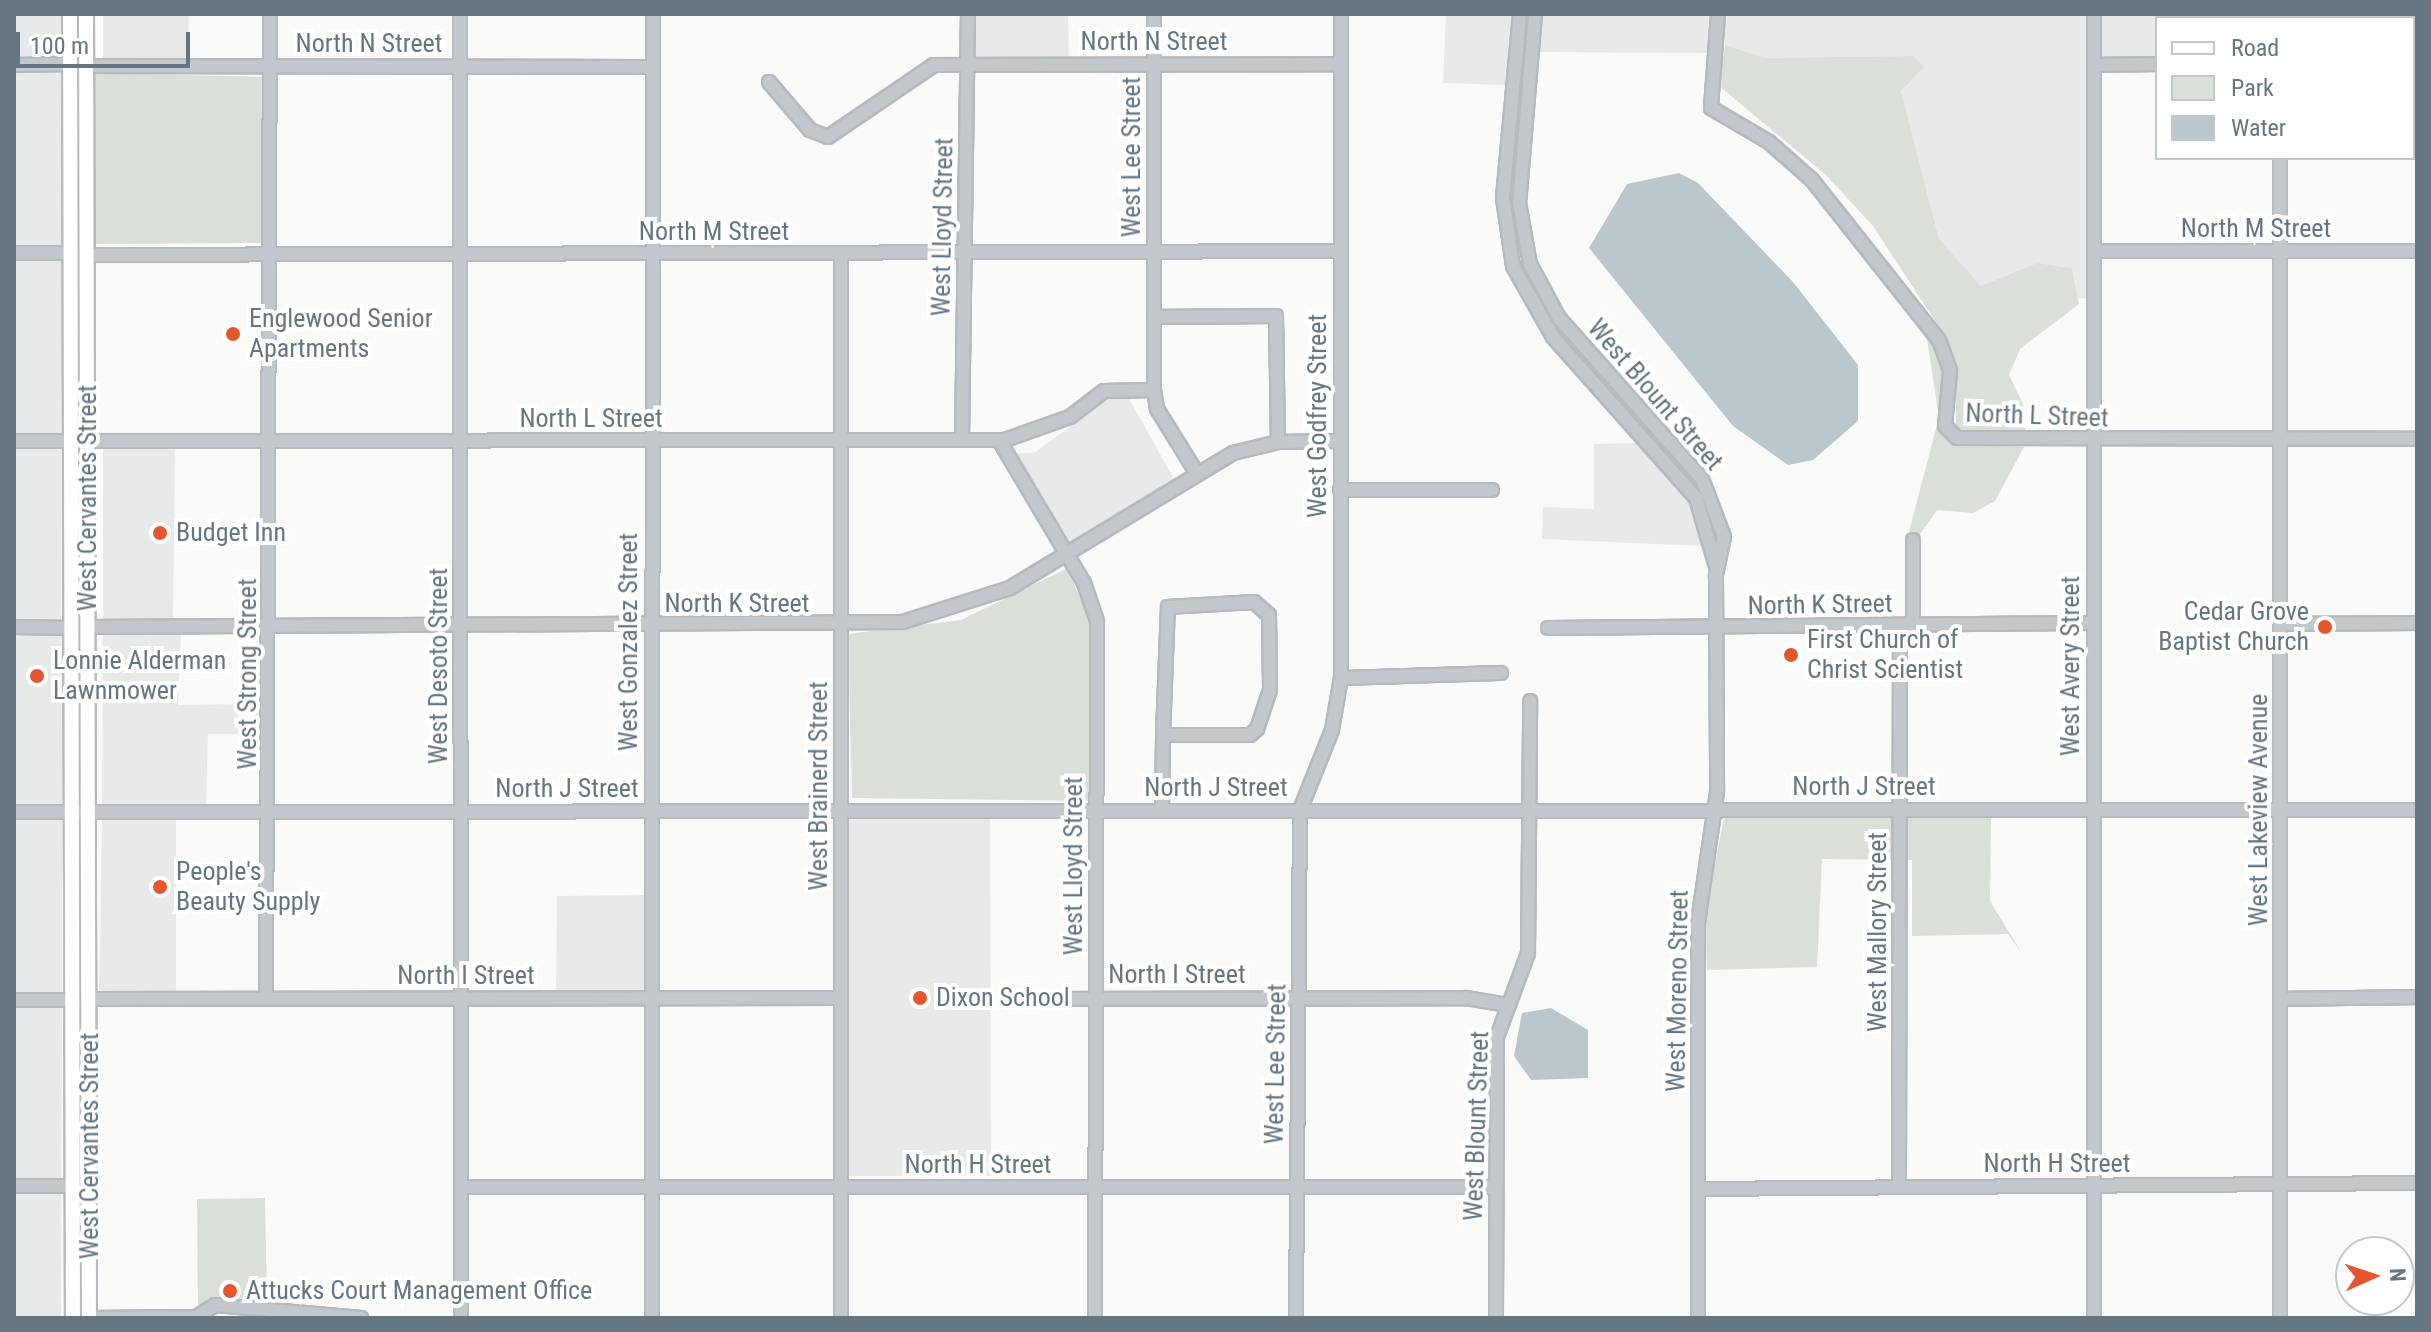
<!DOCTYPE html>
<style>
body{margin:0}
#map{position:relative;width:2431px;height:1332px;overflow:hidden;background:#fafaf8;font-family:"Roboto Condensed",sans-serif}
div>[style]{position:absolute}
[style*='--x']{left:calc(var(--x)*1px);top:calc(var(--y)*1px);width:calc(var(--w)*1px);rotate:calc(var(--a)*1deg)}
.built>*{inset:0;background:#e8e9e9}
.green>*{inset:0;background:#dadfd7}
.water>*{inset:0;background:#bbc7cb}
.roads{filter:drop-shadow(2px 0 #b5babe) drop-shadow(-2px 0 #b5babe) drop-shadow(0 2px #b5babe) drop-shadow(0 -2px #b5babe)}
.minor>*{height:12px;margin:-6px;padding:0 6px;transform-origin:6px;border-radius:6px;background:#c3c8cc}
.major>*{height:14px;margin:-7px;padding:0 7px;transform-origin:7px;border-radius:7px;background:#fff}
.dots>*{width:22px;height:22px;translate:-50% -50%;box-sizing:border-box;border:4px solid #fff;border-radius:50%}
span{translate:-50% -50%;white-space:nowrap;text-align:center;line-height:1.15;-webkit-text-stroke:8px #fff;paint-order:stroke}
.street-label{font-size:26px;color:#657683}
.poi-label{font-size:26px;color:#657683}
.left{translate:0 -50%;text-align:left}
.right{translate:-100% -50%;text-align:right}
.frame{position:absolute;inset:0;border:16px solid #657683;pointer-events:none}
.legend{position:absolute;left:2155px;top:16px;width:260px;height:144px;box-sizing:border-box;background:#fff;border:2px solid #c1c8cd;margin:0;padding:10px 14px;list-style:none;font-size:24px;color:#657683}
.legend li{display:flex;align-items:center;gap:16px;height:40px}
.legend b{width:40px;border:2px solid #c1c8cd}
.north{position:absolute;left:2335px;top:1236px;width:80px;height:80px;box-sizing:border-box;background:#fff;border:2px solid #c1c8cd;border-radius:50%;rotate:87deg;font-size:22px;font-weight:700;line-height:32px;text-align:center;color:#657683}
.north::after{content:'';display:block;margin:auto;width:28px;height:36px;background:#e4572e;clip-path:polygon(50% 0,100% 100%,50% 72%,0 100%)}
.scale{position:absolute;left:16px;top:32px;width:174px;height:36px;box-sizing:border-box;border:4px solid #657683;border-top:0;padding-left:10px;font-size:24px;line-height:28px;white-space:nowrap;color:#657683;-webkit-text-stroke:6px #fff;paint-order:stroke}
</style>
<div id="map">
<div class="built">
<div style="clip-path:polygon(14px 14px,61px 14px,61px 59px,14px 60px)"></div>
<div style="clip-path:polygon(103px 14px,189px 14px,188px 60px,103px 60px)"></div>
<div style="clip-path:polygon(974px 14px,1068px 14px,1069px 58px,974px 59px)"></div>
<div style="clip-path:polygon(1446px 14px,1513px 14px,1506px 85px,1443px 83px)"></div>
<div style="clip-path:polygon(1541px 14px,1711px 14px,1712px 53px,1538px 52px)"></div>
<div style="clip-path:polygon(1725px 14px,2087px 14px,2087px 298px,2078px 298px,2072px 268px,2037px 263px,1981px 286px,1939px 239px,1901px 91px,1923px 67px,1913px 56px,1766px 58px,1725px 45px)"></div>
<div style="clip-path:polygon(2100px 14px,2273px 14px,2273px 18px,2157px 18px,2157px 59px,2101px 59px)"></div>
<div style="clip-path:polygon(61px 70px,61px 247px,14px 247px,14px 71px)"></div>
<div style="clip-path:polygon(61px 258px,62px 435px,14px 435px,14px 259px)"></div>
<div style="clip-path:polygon(1111px 397px,1128px 397px,1174px 479px,1069px 546px,1014px 453px,1034px 453px)"></div>
<div style="clip-path:polygon(1641px 443px,1690px 501px,1702px 546px,1542px 539px,1543px 507px,1594px 509px,1594px 444px)"></div>
<div style="clip-path:polygon(14px 447px,62px 447px,61px 622px,14px 621px)"></div>
<div style="clip-path:polygon(103px 447px,175px 447px,173px 621px,103px 621px)"></div>
<div style="clip-path:polygon(14px 632px,62px 634px,62px 807px,14px 806px)"></div>
<div style="clip-path:polygon(181px 632px,178px 705px,263px 704px,263px 734px,208px 734px,206px 806px,102px 806px,103px 633px)"></div>
<div style="clip-path:polygon(990px 816px,991px 1176px,849px 1176px,849px 819px)"></div>
<div style="clip-path:polygon(14px 818px,62px 818px,62px 994px,14px 994px)"></div>
<div style="clip-path:polygon(102px 818px,176px 818px,176px 993px,99px 993px)"></div>
<div style="clip-path:polygon(644px 895px,645px 992px,556px 992px,557px 896px)"></div>
<div style="clip-path:polygon(14px 1005px,62px 1005px,61px 1180px,14px 1181px)"></div>
<div style="clip-path:polygon(14px 1192px,61px 1192px,61px 1318px,14px 1318px)"></div>
</div>
<div class="green">
<div style="clip-path:polygon(1725px 45px,1766px 58px,1913px 56px,1924px 67px,1901px 91px,1939px 239px,1981px 286px,2037px 263px,2072px 268px,2079px 304px,2020px 349px,2009px 375px,2023px 404px,2026px 435px,1956px 432px,1956px 369px,1945px 336px,1873px 226px,1826px 175px,1718px 85px)"></div>
<div style="clip-path:polygon(92px 73px,263px 77px,262px 243px,95px 244px)"></div>
<div style="clip-path:polygon(1926px 333px,1943px 371px,1942px 436px,1956px 444px,2024px 447px,1995px 501px,1973px 513px,1937px 510px,1919px 536px,1909px 532px,1939px 417px)"></div>
<div style="clip-path:polygon(1066px 569px,1089px 615px,1089px 801px,852px 798px,848px 634px,961px 620px)"></div>
<div style="clip-path:polygon(1733px 814px,1991px 816px,1990px 901px,2023px 955px,2008px 934px,1912px 936px,1912px 860px,1822px 859px,1817px 967px,1707px 970px,1705px 911px,1724px 819px)"></div>
<div style="clip-path:polygon(265px 1198px,267px 1306px,198px 1305px,197px 1199px)"></div>
</div>
<div class="water">
<div style="clip-path:polygon(1679px 173px,1698px 183px,1793px 282px,1858px 365px,1858px 421px,1813px 460px,1788px 465px,1733px 426px,1589px 248px,1627px 184px)"></div>
<div style="clip-path:polygon(1551px 1008px,1588px 1030px,1588px 1078px,1531px 1080px,1514px 1056px,1522px 1013px)"></div>
</div>
<div class="roads">
<div class="minor">
<div style="--x:460;--y:14;--w:1304;--a:89.96"></div>
<div style="--x:1154;--y:14;--w:376;--a:90"></div>
<div style="--x:1154;--y:390;--w:19;--a:81"></div>
<div style="--x:1157;--y:409;--w:74;--a:58.2"></div>
<div style="--x:1520;--y:14;--w:185;--a:95.3"></div>
<div style="--x:1503;--y:198;--w:69;--a:81.6"></div>
<div style="--x:1513;--y:266;--w:81;--a:60.6"></div>
<div style="--x:1553;--y:337;--w:215;--a:48.4"></div>
<div style="--x:1696;--y:498;--w:75;--a:73.7"></div>
<div style="--x:1535;--y:14;--w:190;--a:94.8"></div>
<div style="--x:1519;--y:203;--w:62;--a:79.8"></div>
<div style="--x:1530;--y:264;--w:61;--a:61.8"></div>
<div style="--x:1559;--y:318;--w:215;--a:48.4"></div>
<div style="--x:1702;--y:479;--w:62;--a:69.2"></div>
<div style="--x:1724;--y:537;--w:40;--a:102"></div>
<div style="--x:1716;--y:576;--w:216;--a:89.7"></div>
<div style="--x:1717;--y:792;--w:131;--a:98.3"></div>
<div style="--x:1698;--y:922;--w:396;--a:90"></div>
<div style="--x:1718;--y:14;--w:94;--a:94.3"></div>
<div style="--x:1711;--y:108;--w:67;--a:30.4"></div>
<div style="--x:1769;--y:142;--w:57;--a:41.5"></div>
<div style="--x:1812;--y:180;--w:204;--a:51.6"></div>
<div style="--x:1939;--y:340;--w:33;--a:70"></div>
<div style="--x:1950;--y:371;--w:55;--a:95.2"></div>
<div style="--x:1945;--y:426;--w:17;--a:45"></div>
<div style="--x:1957;--y:438;--w:460;--a:0.1"></div>
<div style="--x:2094;--y:14;--w:1304;--a:90"></div>
<div style="--x:2280;--y:14;--w:4;--a:90"></div>
<div style="--x:2413;--y:62;--w:4;--a:0"></div>
<div style="--x:14;--y:65;--w:56;--a:-1"></div>
<div style="--x:2094;--y:65;--w:63;--a:-0.9"></div>
<div style="--x:87;--y:66;--w:564;--a:0.1"></div>
<div style="--x:769;--y:82;--w:63;--a:49.5"></div>
<div style="--x:810;--y:130;--w:19;--a:21"></div>
<div style="--x:828;--y:137;--w:128;--a:-34.2"></div>
<div style="--x:934;--y:65;--w:407;--a:-0.1"></div>
<div style="--x:2280;--y:158;--w:1160;--a:90"></div>
<div style="--x:2094;--y:251;--w:323;--a:0"></div>
<div style="--x:14;--y:253;--w:56;--a:0"></div>
<div style="--x:841;--y:254;--w:1064;--a:90"></div>
<div style="--x:89;--y:255;--w:1251;--a:-0.18"></div>
<div style="--x:1154;--y:317;--w:122;--a:-0.5"></div>
<div style="--x:1276;--y:316;--w:126;--a:89.1"></div>
<div style="--x:962;--y:440;--w:426;--a:-89.2"></div>
<div style="--x:999;--y:440;--w:166;--a:59.3"></div>
<div style="--x:1084;--y:583;--w:40;--a:71.1"></div>
<div style="--x:1097;--y:621;--w:697;--a:90.16"></div>
<div style="--x:14;--y:441;--w:991;--a:-0.06"></div>
<div style="--x:1005;--y:440;--w:69;--a:-19.5"></div>
<div style="--x:1070;--y:417;--w:43;--a:-37.4"></div>
<div style="--x:1104;--y:391;--w:50;--a:-1.1"></div>
<div style="--x:1340;--y:490;--w:152;--a:0"></div>
<div style="--x:1254;--y:602;--w:20;--a:41"></div>
<div style="--x:1269;--y:615;--w:75;--a:89.2"></div>
<div style="--x:1270;--y:690;--w:41;--a:108.4"></div>
<div style="--x:1257;--y:729;--w:9;--a:139"></div>
<div style="--x:1250;--y:735;--w:87;--a:180"></div>
<div style="--x:1163;--y:735;--w:128;--a:-87.8"></div>
<div style="--x:1168;--y:607;--w:86;--a:-3.3"></div>
<div style="--x:2280;--y:624;--w:137;--a:-0.4"></div>
<div style="--x:14;--y:627;--w:56;--a:1"></div>
<div style="--x:88;--y:627;--w:815;--a:-0.35"></div>
<div style="--x:903;--y:622;--w:112;--a:-17.6"></div>
<div style="--x:1010;--y:588;--w:261;--a:-31.2"></div>
<div style="--x:1233;--y:453;--w:46;--a:-13.7"></div>
<div style="--x:1278;--y:442;--w:62;--a:-0.9"></div>
<div style="--x:1548;--y:628;--w:545;--a:-0.53"></div>
<div style="--x:1341;--y:678;--w:160;--a:-1.8"></div>
<div style="--x:1162;--y:810;--w:75;--a:-89.2"></div>
<div style="--x:14;--y:812;--w:2403;--a:-0.05"></div>
<div style="--x:90;--y:999;--w:751;--a:-0.08"></div>
<div style="--x:266;--y:999;--w:985;--a:-89.77"></div>
<div style="--x:1037;--y:999;--w:429;--a:-0.1"></div>
<div style="--x:1466;--y:998;--w:43;--a:9.5"></div>
<div style="--x:2281;--y:999;--w:136;--a:-0.8"></div>
<div style="--x:14;--y:1000;--w:57;--a:0"></div>
<div style="--x:14;--y:1186;--w:58;--a:0"></div>
<div style="--x:461;--y:1187;--w:1035;--a:0"></div>
<div style="--x:1899;--y:1187;--w:548;--a:-89.9"></div>
<div style="--x:1900;--y:639;--w:19;--a:-47"></div>
<div style="--x:1913;--y:625;--w:85;--a:-90"></div>
<div style="--x:1698;--y:1189;--w:719;--a:-0.48"></div>
<div style="--x:89;--y:1318;--w:107;--a:-0.5"></div>
<div style="--x:196;--y:1317;--w:22;--a:-32"></div>
<div style="--x:215;--y:1305;--w:147;--a:5.1"></div>
<div style="--x:652;--y:1318;--w:1304;--a:-89.96"></div>
<div style="--x:1296;--y:1318;--w:508;--a:-89.55"></div>
<div style="--x:1300;--y:810;--w:86;--a:-68.2"></div>
<div style="--x:1332;--y:730;--w:53;--a:-80.2"></div>
<div style="--x:1341;--y:678;--w:664;--a:-90"></div>
<div style="--x:1496;--y:1318;--w:281;--a:-89.8"></div>
<div style="--x:1497;--y:1037;--w:90;--a:-69.7"></div>
<div style="--x:1528;--y:953;--w:252;--a:-89.5"></div>
</div>
<div class="major">
<div style="--x:70;--y:14;--w:1304;--a:89.87"></div>
<div style="--x:86;--y:14;--w:1304;--a:89.87"></div>
</div>
</div>
<div class="dots">
<div style="left:233px;top:334px;background:#e4572e"></div>
<div style="left:160px;top:533px;background:#e4572e"></div>
<div style="left:2325px;top:627px;background:#e4572e"></div>
<div style="left:1791px;top:655px;background:#e4572e"></div>
<div style="left:37px;top:676px;background:#e4572e"></div>
<div style="left:160px;top:887px;background:#e4572e"></div>
<div style="left:920px;top:998px;background:#e4572e"></div>
<div style="left:230px;top:1291px;background:#e4572e"></div>
</div>
<div class="street-label">
<span style="left:1154px;top:42px">North N Street</span>
<span style="left:369px;top:44px">North N Street</span>
<span style="left:1132px;top:157px;rotate:-90deg">West Lee Street</span>
<span style="left:943px;top:227px;rotate:-89deg">West Lloyd Street</span>
<span style="left:2256px;top:229px">North M Street</span>
<span style="left:714px;top:232px">North M Street</span>
<span style="left:1655px;top:395px;rotate:49deg">West Blount Street</span>
<span style="left:1318px;top:416px;rotate:-90deg">West Godfrey Street</span>
<span style="left:2037px;top:416px;rotate:2deg">North L Street</span>
<span style="left:591px;top:419px">North L Street</span>
<span style="left:88px;top:498px;rotate:-90deg">West Cervantes Street</span>
<span style="left:737px;top:604px">North K Street</span>
<span style="left:1820px;top:605px;rotate:-1deg">North K Street</span>
<span style="left:629px;top:642px;rotate:-90deg">West Gonzalez Street</span>
<span style="left:439px;top:666px;rotate:-90deg">West Desoto Street</span>
<span style="left:2071px;top:666px;rotate:-90deg">West Avery Street</span>
<span style="left:248px;top:674px;rotate:-90deg">West Strong Street</span>
<span style="left:819px;top:786px;rotate:-90deg">West Brainerd Street</span>
<span style="left:1864px;top:787px">North J Street</span>
<span style="left:1216px;top:788px">North J Street</span>
<span style="left:567px;top:789px">North J Street</span>
<span style="left:2259px;top:810px;rotate:-90deg">West Lakeview Avenue</span>
<span style="left:1074px;top:866px;rotate:-90deg">West Lloyd Street</span>
<span style="left:1878px;top:932px;rotate:-90deg">West Mallory Street</span>
<span style="left:1177px;top:975px">North I Street</span>
<span style="left:466px;top:976px">North I Street</span>
<span style="left:1678px;top:991px;rotate:-89deg">West Moreno Street</span>
<span style="left:1276px;top:1064px;rotate:-89deg">West Lee Street</span>
<span style="left:1477px;top:1126px;rotate:-88deg">West Blount Street</span>
<span style="left:90px;top:1146px;rotate:-90deg">West Cervantes Street</span>
<span style="left:2057px;top:1164px">North H Street</span>
<span style="left:978px;top:1165px">North H Street</span>
</div>
<div class="poi-label">
<span class="left" style="left:249px;top:334px">Englewood Senior<br>Apartments</span>
<span class="left" style="left:176px;top:533px">Budget Inn</span>
<span class="right" style="left:2309px;top:627px">Cedar Grove<br>Baptist Church</span>
<span class="left" style="left:1807px;top:655px">First Church of<br>Christ Scientist</span>
<span class="left" style="left:53px;top:676px">Lonnie Alderman<br>Lawnmower</span>
<span class="left" style="left:176px;top:887px">People's<br>Beauty Supply</span>
<span class="left" style="left:936px;top:998px">Dixon School</span>
<span class="left" style="left:246px;top:1291px">Attucks Court Management Office</span>
</div>
<div class="frame"></div>
<ul class="legend">
<li><b style="height:10px;background:#fff"></b>Road</li>
<li><b style="height:22px;background:#dadfd7"></b>Park</li>
<li><b style="height:22px;background:#bbc7cb"></b>Water</li>
</ul>
<div class="north">N</div>
<div class="scale">100 m</div>
</div>
